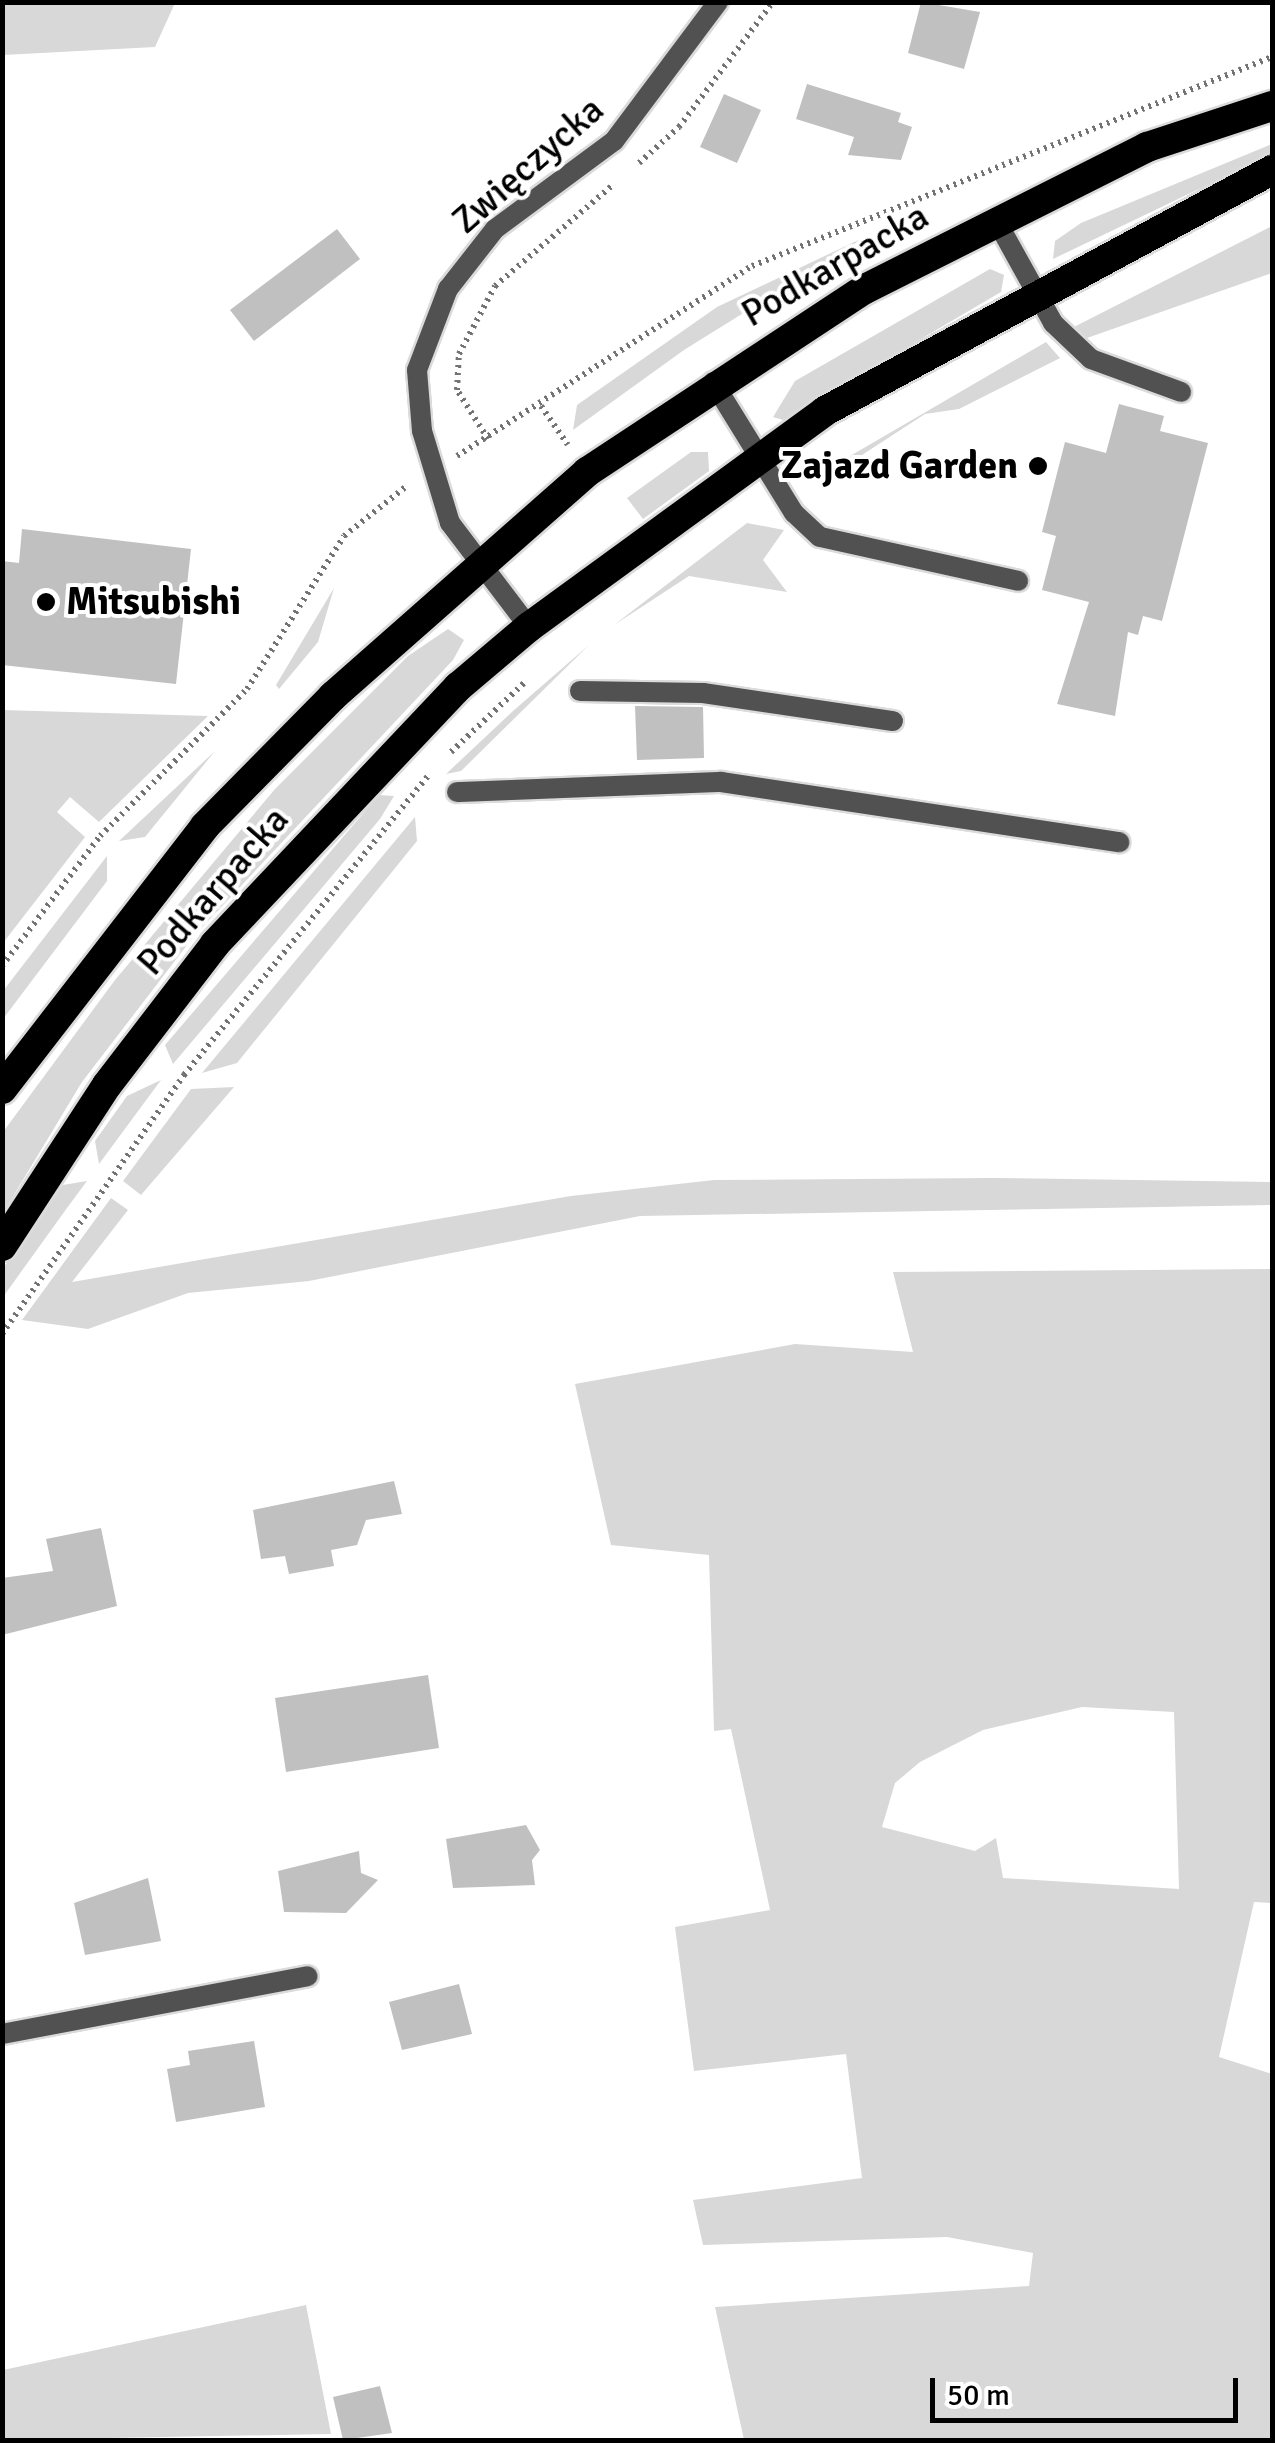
<!DOCTYPE html>
<meta charset="utf-8">
<style>
body{margin:0}
#map{position:relative;width:1275px;height:2443px;overflow:hidden;background:#fff;font-family:Signika,sans-serif}
div>[style]{position:absolute}
[style*='--x']{left:calc(var(--x)*1px);top:calc(var(--y)*1px);width:calc(var(--w)*1px);rotate:calc(var(--a)*1deg)}
.green>*{inset:0;background:#d8d8d8}
.building>*{inset:0;background:#c0c0c0}
.path>*{height:6px;margin-top:-3px;transform-origin:0;background:repeating-linear-gradient(90deg,#737373 0 2.5px,transparent 0 7.5px)}
.roads{filter:drop-shadow(2px 0 #dbdbdb) drop-shadow(-2px 0 #dbdbdb) drop-shadow(0 2px #dbdbdb) drop-shadow(0 -2px #dbdbdb)}
.lane>*{height:20px;margin:-10px;padding:0 10px;transform-origin:10px;border-radius:10px;background:#515151}
.street>*{height:20px;margin:-10px;padding:0 10px;transform-origin:10px;border-radius:10px;background:#515151}
.highway>*{height:30px;margin:-15px;padding:0 15px;transform-origin:15px;border-radius:15px;background:#000}
.dots>*{width:28px;height:28px;translate:-50% -50%;box-sizing:border-box;border:5px solid #fff;border-radius:50%}
span{translate:-50% -50%;white-space:nowrap;text-align:center;line-height:1.15;-webkit-text-stroke:8px #fff;paint-order:stroke}
.street-label{font-size:38px;color:#000}
.poi-label{font-size:38px;color:#000;font-weight:700}
.right{translate:-100% -50%;text-align:right}
.left{translate:0 -50%;text-align:left}
.frame{position:absolute;inset:0;border:5px solid #000;pointer-events:none}
.scale{position:absolute;left:930px;top:2378px;width:308px;height:45px;box-sizing:border-box;border:5px solid #000;border-top:0;padding-left:12px;font-size:30px;line-height:35px;white-space:nowrap;color:#000;-webkit-text-stroke:8px #fff;paint-order:stroke}
</style>
<div id="map">
<div class="green">
<div style="clip-path:polygon(3px 2px,175px 2px,175px 3px,155px 47px,3px 55px)"></div>
<div style="clip-path:polygon(1272px 144px,1272px 154px,1053px 259px,1055px 241px,1081px 223px)"></div>
<div style="clip-path:polygon(1272px 226px,1272px 273px,1087px 338px,1074px 327px)"></div>
<div style="clip-path:polygon(869px 235px,684px 350px,573px 430px,577px 405px,717px 307px)"></div>
<div style="clip-path:polygon(990px 269px,1004px 275px,1001px 292px,783px 420px,773px 417px,795px 381px)"></div>
<div style="clip-path:polygon(1046px 342px,1060px 358px,959px 409px,925px 414px,819px 483px,814px 477px)"></div>
<div style="clip-path:polygon(691px 452px,708px 452px,709px 471px,643px 519px,627px 498px)"></div>
<div style="clip-path:polygon(747px 523px,784px 530px,763px 560px,787px 592px,689px 576px,614px 625px)"></div>
<div style="clip-path:polygon(334px 588px,318px 642px,279px 689px,276px 685px)"></div>
<div style="clip-path:polygon(448px 629px,464px 640px,453px 660px,194px 936px,82px 1082px,3px 1213px,3px 1132px,115px 980px,275px 789px,408px 656px)"></div>
<div style="clip-path:polygon(589px 645px,461px 771px,446px 774px,513px 711px)"></div>
<div style="clip-path:polygon(2px 710px,208px 716px,99px 822px,70px 797px,57px 812px,85px 837px,3px 943px)"></div>
<div style="clip-path:polygon(215px 751px,145px 837px,119px 841px)"></div>
<div style="clip-path:polygon(379px 795px,394px 796px,380px 819px,173px 1064px,165px 1045px)"></div>
<div style="clip-path:polygon(415px 817px,417px 841px,237px 1063px,202px 1073px)"></div>
<div style="clip-path:polygon(107px 856px,107px 881px,3px 1019px,3px 991px)"></div>
<div style="clip-path:polygon(161px 1080px,99px 1164px,95px 1141px,127px 1096px)"></div>
<div style="clip-path:polygon(234px 1087px,141px 1195px,123px 1181px,191px 1089px)"></div>
<div style="clip-path:polygon(992px 1178px,1272px 1182px,1272px 1205px,640px 1216px,309px 1281px,188px 1293px,88px 1329px,22px 1320px,111px 1198px,128px 1210px,72px 1282px,571px 1196px,714px 1180px)"></div>
<div style="clip-path:polygon(87px 1181px,67px 1208px,3px 1297px,3px 1268px,63px 1185px)"></div>
<div style="clip-path:polygon(evenodd,1272px 1269px,1272px 1903px,1254px 1902px,1219px 2057px,1272px 2074px,1272px 2440px,744px 2440px,715px 2307px,1029px 2286px,1033px 2253px,947px 2237px,703px 2245px,693px 2200px,862px 2178px,846px 2054px,694px 2071px,675px 1927px,770px 1910px,731px 1729px,714px 1731px,709px 1555px,611px 1545px,575px 1384px,795px 1344px,913px 1352px,893px 1272px,1272px 1269px,1082px 1707px,1174px 1712px,1179px 1889px,1003px 1878px,996px 1838px,975px 1851px,882px 1827px,895px 1783px,920px 1762px,983px 1730px,1082px 1707px)"></div>
<div style="clip-path:polygon(306px 2305px,331px 2434px,3px 2440px,3px 2370px)"></div>
</div>
<div class="building">
<div style="clip-path:polygon(921px 2px,980px 12px,964px 69px,908px 53px)"></div>
<div style="clip-path:polygon(807px 84px,901px 113px,898px 122px,912px 127px,901px 160px,848px 155px,854px 137px,796px 119px)"></div>
<div style="clip-path:polygon(724px 94px,761px 110px,737px 163px,700px 147px)"></div>
<div style="clip-path:polygon(337px 229px,360px 259px,254px 341px,230px 310px)"></div>
<div style="clip-path:polygon(1119px 404px,1164px 416px,1160px 431px,1208px 443px,1162px 621px,1143px 616px,1138px 635px,1128px 632px,1115px 716px,1057px 704px,1089px 602px,1042px 590px,1056px 536px,1042px 532px,1065px 442px,1106px 453px)"></div>
<div style="clip-path:polygon(22px 529px,191px 549px,176px 684px,2px 665px,2px 561px,19px 563px)"></div>
<div style="clip-path:polygon(635px 706px,703px 707px,704px 758px,637px 760px)"></div>
<div style="clip-path:polygon(394px 1481px,402px 1514px,366px 1520px,357px 1545px,331px 1550px,334px 1566px,289px 1574px,285px 1556px,261px 1559px,253px 1510px)"></div>
<div style="clip-path:polygon(101px 1528px,117px 1606px,2px 1635px,2px 1578px,53px 1571px,46px 1539px)"></div>
<div style="clip-path:polygon(428px 1675px,439px 1748px,286px 1772px,275px 1698px)"></div>
<div style="clip-path:polygon(526px 1825px,540px 1850px,532px 1860px,535px 1885px,453px 1888px,446px 1839px)"></div>
<div style="clip-path:polygon(359px 1851px,361px 1873px,378px 1880px,346px 1913px,284px 1912px,278px 1871px)"></div>
<div style="clip-path:polygon(148px 1878px,161px 1941px,85px 1955px,74px 1903px)"></div>
<div style="clip-path:polygon(459px 1984px,472px 2034px,402px 2050px,389px 2002px)"></div>
<div style="clip-path:polygon(254px 2041px,265px 2107px,176px 2122px,167px 2069px,190px 2065px,188px 2051px)"></div>
<div style="clip-path:polygon(380px 2386px,392px 2433px,343px 2440px,333px 2397px)"></div>
</div>
<div class="path">
<div style="--x:639;--y:163;--w:54;--a:-42"></div>
<div style="--x:679;--y:127;--w:156;--a:-53.1"></div>
<div style="--x:541;--y:406;--w:47;--a:55.3"></div>
<div style="--x:488;--y:439;--w:58;--a:-122.3"></div>
<div style="--x:457;--y:390;--w:36;--a:-87"></div>
<div style="--x:459;--y:354;--w:77;--a:-62.1"></div>
<div style="--x:495;--y:286;--w:157;--a:-40.6"></div>
<div style="--x:457;--y:456;--w:351;--a:-32.8"></div>
<div style="--x:752;--y:266;--w:560;--a:-21.9"></div>
<div style="--x:451;--y:752;--w:103;--a:-43.4"></div>
<div style="--x:2;--y:966;--w:163;--a:-53"></div>
<div style="--x:100;--y:836;--w:208;--a:-45"></div>
<div style="--x:247;--y:689;--w:181;--a:-57.6"></div>
<div style="--x:344;--y:536;--w:82;--a:-38.6"></div>
<div style="--x:2;--y:1334;--w:317;--a:-54.9"></div>
<div style="--x:184;--y:1075;--w:387;--a:-50.8"></div>
</div>
<div class="roads">
<div class="lane">
<div style="--x:996;--y:220;--w:118;--a:61"></div>
<div style="--x:1053;--y:323;--w:52;--a:43.5"></div>
<div style="--x:1091;--y:359;--w:96;--a:20.1"></div>
<div style="--x:713;--y:382;--w:154;--a:58.3"></div>
<div style="--x:794;--y:513;--w:35;--a:43"></div>
<div style="--x:820;--y:537;--w:203;--a:12.5"></div>
<div style="--x:580;--y:691;--w:123;--a:0.9"></div>
<div style="--x:703;--y:693;--w:192;--a:8.4"></div>
<div style="--x:457;--y:792;--w:264;--a:-2.2"></div>
<div style="--x:721;--y:782;--w:403;--a:8.6"></div>
<div style="--x:2;--y:2034;--w:311;--a:-10.7"></div>
</div>
<div class="street">
<div style="--x:529;--y:627;--w:131;--a:-127.2"></div>
<div style="--x:450;--y:523;--w:96;--a:-106.9"></div>
<div style="--x:422;--y:431;--w:61;--a:-94.7"></div>
<div style="--x:417;--y:370;--w:87;--a:-69.1"></div>
<div style="--x:448;--y:289;--w:76;--a:-51.9"></div>
<div style="--x:495;--y:229;--w:148;--a:-36.5"></div>
<div style="--x:614;--y:141;--w:174;--a:-53.2"></div>
</div>
<div class="highway">
<div style="--x:2;--y:1089;--w:332;--a:-52.3"></div>
<div style="--x:205;--y:826;--w:182;--a:-45.4"></div>
<div style="--x:333;--y:696;--w:339;--a:-41.4"></div>
<div style="--x:587;--y:472;--w:333;--a:-33.4"></div>
<div style="--x:865;--y:289;--w:316;--a:-26.7"></div>
<div style="--x:1147;--y:147;--w:132;--a:-18.2"></div>
<div style="--x:2;--y:1246;--w:192;--a:-56.9"></div>
<div style="--x:107;--y:1085;--w:178;--a:-52.5"></div>
<div style="--x:215;--y:944;--w:354;--a:-46.6"></div>
<div style="--x:458;--y:687;--w:93;--a:-40.2"></div>
<div style="--x:529;--y:627;--w:366;--a:-36.1"></div>
<div style="--x:825;--y:411;--w:508;--a:-28.33"></div>
</div>
</div>
<div class="dots">
<div style="left:1038px;top:466px;background:#000"></div>
<div style="left:46px;top:602px;background:#000"></div>
</div>
<div class="street-label">
<span style="left:528px;top:165px;rotate:-41deg">Zwięczycka</span>
<span style="left:835px;top:265px;rotate:-30deg">Podkarpacka</span>
<span style="left:213px;top:891px;rotate:-49deg">Podkarpacka</span>
</div>
<div class="poi-label">
<span class="right" style="left:1018px;top:466px">Zajazd Garden</span>
<span class="left" style="left:66px;top:602px">Mitsubishi</span>
</div>
<div class="frame"></div>
<div class="scale">50 m</div>
</div>
